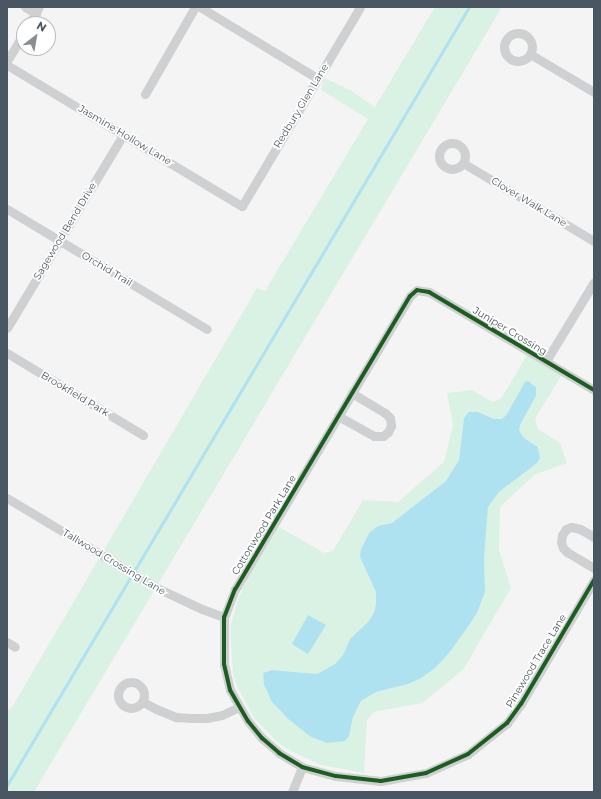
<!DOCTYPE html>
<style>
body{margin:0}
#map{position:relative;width:601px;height:799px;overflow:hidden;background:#f4f4f4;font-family:Montserrat,sans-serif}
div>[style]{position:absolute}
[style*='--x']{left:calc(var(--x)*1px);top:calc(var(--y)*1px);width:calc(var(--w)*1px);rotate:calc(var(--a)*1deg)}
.green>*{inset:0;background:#d9f2e3}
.water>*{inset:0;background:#aee2f0}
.stream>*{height:3px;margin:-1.5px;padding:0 1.5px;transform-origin:1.5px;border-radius:1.5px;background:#aee2f0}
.street>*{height:9px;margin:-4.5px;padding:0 4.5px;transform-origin:4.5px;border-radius:4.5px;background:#ced0d2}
.street>.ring{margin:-4.5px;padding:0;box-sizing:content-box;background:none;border:9px solid #ced0d2;border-radius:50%}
.cycleway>*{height:4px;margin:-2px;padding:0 2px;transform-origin:2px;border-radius:2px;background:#1b5e20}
span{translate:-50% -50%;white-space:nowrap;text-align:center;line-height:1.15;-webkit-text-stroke:3.5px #fff;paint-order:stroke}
.street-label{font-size:10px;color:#4a5661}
.frame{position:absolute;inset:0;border:8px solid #4a5661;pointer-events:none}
.north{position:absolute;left:16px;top:16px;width:40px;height:40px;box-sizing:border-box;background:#fff;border:1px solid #b7bbc0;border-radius:50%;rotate:31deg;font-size:11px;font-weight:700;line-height:16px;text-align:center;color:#4a5661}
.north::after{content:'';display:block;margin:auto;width:14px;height:18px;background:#868d94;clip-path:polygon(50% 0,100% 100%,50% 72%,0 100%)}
</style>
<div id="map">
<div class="green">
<div style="clip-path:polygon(435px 7px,502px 7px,34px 792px,7px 792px,7px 710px,11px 709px,257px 288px,265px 291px,368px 119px,321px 90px,324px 78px,350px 90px,375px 107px)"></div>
<div style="clip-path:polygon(evenodd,527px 355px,561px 376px,535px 419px,538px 429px,560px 443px,567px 463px,534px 475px,500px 507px,499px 550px,511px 588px,463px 670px,422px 703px,374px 712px,367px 720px,364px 773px,321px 765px,289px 750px,276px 741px,254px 718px,239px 690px,233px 675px,230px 628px,237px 602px,246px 581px,279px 527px,324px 553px,333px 551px,363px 500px,398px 502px,444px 462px,453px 425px,447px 393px,472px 390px,493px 402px,501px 399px,527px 355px,533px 383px,536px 388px,536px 396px,521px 423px,519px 430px,524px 438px,539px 447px,537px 463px,499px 492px,488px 507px,484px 559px,485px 592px,477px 613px,465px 631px,449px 653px,408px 684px,376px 692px,361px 701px,353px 717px,349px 736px,327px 743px,311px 737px,279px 711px,266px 691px,263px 676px,266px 671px,273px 670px,317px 674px,335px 664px,343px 655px,350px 639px,368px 622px,374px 614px,376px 604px,376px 592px,360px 557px,364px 541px,378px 526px,392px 523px,446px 482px,459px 460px,464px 418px,478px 412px,494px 419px,502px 419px,533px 383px)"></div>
</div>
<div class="water">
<div style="clip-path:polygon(528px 381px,536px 387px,536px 396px,521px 423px,519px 430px,524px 438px,538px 447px,540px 458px,537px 463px,499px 492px,488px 507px,484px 559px,485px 592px,477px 613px,465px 631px,449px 653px,435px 668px,421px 678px,408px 684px,376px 692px,361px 701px,353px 717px,349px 736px,345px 741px,327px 743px,311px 737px,287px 718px,272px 702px,264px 685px,263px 673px,272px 670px,317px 674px,335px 664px,343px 655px,350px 639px,368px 622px,374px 613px,376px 604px,376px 592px,360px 557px,361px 549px,369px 533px,378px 526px,392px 523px,446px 481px,459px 460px,464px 418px,469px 412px,478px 412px,494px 419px,502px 419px,507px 414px,525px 382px)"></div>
<div style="clip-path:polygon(308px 615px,326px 625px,308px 654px,292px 644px)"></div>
</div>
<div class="stream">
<div style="--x:7;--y:785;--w:905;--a:-59.3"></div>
</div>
<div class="street">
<div style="--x:25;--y:7;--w:13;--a:29"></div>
<div style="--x:200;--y:7;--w:137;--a:31.3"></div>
<div style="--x:29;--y:24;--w:20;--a:-60"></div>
<div class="ring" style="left:504px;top:33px;width:19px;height:19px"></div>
<div style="--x:530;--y:54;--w:74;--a:30.7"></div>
<div style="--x:7;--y:61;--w:33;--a:-59"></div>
<div style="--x:7;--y:65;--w:274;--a:31"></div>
<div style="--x:242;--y:206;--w:231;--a:-59.3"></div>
<div style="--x:145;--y:94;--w:100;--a:-60.1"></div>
<div class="ring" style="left:439px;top:143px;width:17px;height:17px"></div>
<div style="--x:463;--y:163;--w:152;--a:30.8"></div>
<div style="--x:7;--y:209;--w:233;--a:31"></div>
<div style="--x:7;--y:328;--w:225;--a:-59"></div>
<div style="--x:7;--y:353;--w:159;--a:31.1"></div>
<div style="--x:546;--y:361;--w:92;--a:-58.7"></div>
<div style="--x:594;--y:390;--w:192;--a:-149.3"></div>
<div style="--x:429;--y:292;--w:12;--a:-171"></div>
<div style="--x:417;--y:290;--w:9;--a:139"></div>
<div style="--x:410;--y:296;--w:341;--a:120.8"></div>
<div style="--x:235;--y:589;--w:30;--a:111"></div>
<div style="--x:224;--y:617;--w:47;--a:90"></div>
<div style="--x:224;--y:664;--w:27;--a:77"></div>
<div style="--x:230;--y:690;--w:36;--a:60"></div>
<div style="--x:248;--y:721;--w:22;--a:51"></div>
<div style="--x:262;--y:738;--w:23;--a:41"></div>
<div style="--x:279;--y:753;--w:27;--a:31"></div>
<div style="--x:302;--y:767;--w:35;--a:15"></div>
<div style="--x:336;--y:776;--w:45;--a:6.3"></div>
<div style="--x:381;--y:781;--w:46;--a:-10.1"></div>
<div style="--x:426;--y:773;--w:46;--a:-24.3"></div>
<div style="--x:468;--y:754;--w:50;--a:-38.5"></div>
<div style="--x:507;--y:723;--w:24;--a:-54"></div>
<div style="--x:521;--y:704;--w:144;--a:-59.5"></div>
<div style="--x:338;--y:416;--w:41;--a:29.1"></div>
<div style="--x:374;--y:436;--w:9;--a:0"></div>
<div style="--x:383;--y:436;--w:6;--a:-39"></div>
<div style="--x:388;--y:432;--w:7;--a:-63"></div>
<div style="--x:391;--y:426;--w:8;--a:-97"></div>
<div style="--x:390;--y:418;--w:7;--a:-135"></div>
<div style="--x:385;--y:413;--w:39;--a:-149"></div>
<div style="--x:7;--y:498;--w:173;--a:31"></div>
<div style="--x:155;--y:587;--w:52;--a:25.1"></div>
<div style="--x:202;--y:609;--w:23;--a:20"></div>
<div style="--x:594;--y:537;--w:16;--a:-150"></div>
<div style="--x:580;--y:529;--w:9;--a:-167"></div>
<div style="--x:571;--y:527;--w:5;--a:158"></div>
<div style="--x:566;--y:529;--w:7;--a:124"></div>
<div style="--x:562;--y:535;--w:7;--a:98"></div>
<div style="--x:561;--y:542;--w:6;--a:72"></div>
<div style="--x:563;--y:548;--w:6;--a:45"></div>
<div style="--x:567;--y:552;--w:31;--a:31"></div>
<div style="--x:7;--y:642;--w:9;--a:32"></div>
<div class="ring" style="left:118px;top:682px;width:17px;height:17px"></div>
<div style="--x:143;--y:702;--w:15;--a:28"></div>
<div style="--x:156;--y:709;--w:22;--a:22"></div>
<div style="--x:176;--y:717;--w:16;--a:4"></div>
<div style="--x:192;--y:718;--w:15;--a:0"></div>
<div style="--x:207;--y:718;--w:15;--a:-11"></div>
<div style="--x:222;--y:715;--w:19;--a:-25"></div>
<div style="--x:292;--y:792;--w:27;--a:-68"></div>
</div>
<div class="cycleway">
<div style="--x:594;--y:390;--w:192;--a:-149.3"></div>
<div style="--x:429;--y:292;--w:12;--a:-171"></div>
<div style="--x:417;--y:290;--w:9;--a:139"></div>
<div style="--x:410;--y:296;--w:341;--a:120.8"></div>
<div style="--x:235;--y:589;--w:30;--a:111"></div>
<div style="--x:224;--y:617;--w:47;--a:90"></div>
<div style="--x:224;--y:664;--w:27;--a:77"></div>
<div style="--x:230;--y:690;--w:36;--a:60"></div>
<div style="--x:248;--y:721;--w:22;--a:51"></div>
<div style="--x:262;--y:738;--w:23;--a:41"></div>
<div style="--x:279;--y:753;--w:27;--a:31"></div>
<div style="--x:302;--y:767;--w:35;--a:15"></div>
<div style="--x:336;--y:776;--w:45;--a:6.3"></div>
<div style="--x:381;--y:781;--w:46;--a:-10.1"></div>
<div style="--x:426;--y:773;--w:46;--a:-24.3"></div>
<div style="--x:468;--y:754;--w:50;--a:-38.5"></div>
<div style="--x:507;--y:723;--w:24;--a:-54"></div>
<div style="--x:521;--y:704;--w:144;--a:-59.5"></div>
</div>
<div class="street-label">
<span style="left:301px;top:106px;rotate:-59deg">Redbury Glen Lane</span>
<span style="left:125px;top:135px;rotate:31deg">Jasmine Hollow Lane</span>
<span style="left:529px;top:202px;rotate:31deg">Clover Walk Lane</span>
<span style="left:65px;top:231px;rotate:-59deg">Sagewood Bend Drive</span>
<span style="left:107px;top:269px;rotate:31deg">Orchid Trail</span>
<span style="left:510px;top:331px;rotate:31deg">Juniper Crossing</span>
<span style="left:75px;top:394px;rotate:31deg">Brookfield Park</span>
<span style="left:264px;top:525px;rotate:-59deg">Cottonwood Park Lane</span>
<span style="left:114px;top:562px;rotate:31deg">Tallwood Crossing Lane</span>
<span style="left:536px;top:661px;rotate:-59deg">Pinewood Trace Lane</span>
</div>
<div class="frame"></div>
<div class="north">N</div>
</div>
